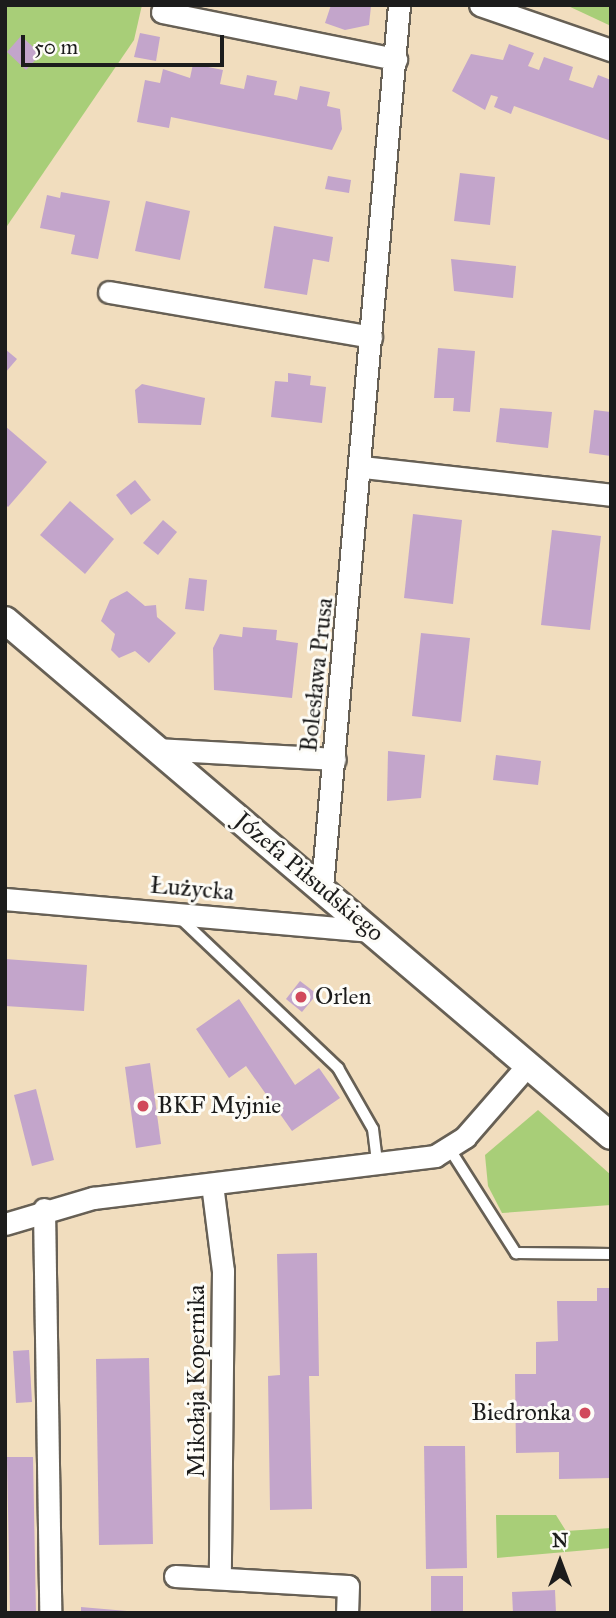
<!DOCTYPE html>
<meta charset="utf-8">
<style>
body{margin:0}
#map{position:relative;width:616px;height:1618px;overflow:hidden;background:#f1ddbe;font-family:"IM FELL Great Primer",serif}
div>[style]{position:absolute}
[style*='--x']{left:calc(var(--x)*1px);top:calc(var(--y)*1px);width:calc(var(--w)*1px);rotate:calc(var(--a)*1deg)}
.green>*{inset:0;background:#a8ce78}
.building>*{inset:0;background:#c3a5cb}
.roads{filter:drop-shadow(2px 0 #676055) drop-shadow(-2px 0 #676055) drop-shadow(0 2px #676055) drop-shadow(0 -2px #676055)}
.service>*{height:10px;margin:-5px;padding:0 5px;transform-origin:5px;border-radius:5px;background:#fff}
.minor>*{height:21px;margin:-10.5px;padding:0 10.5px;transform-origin:10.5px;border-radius:10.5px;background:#fff}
.tertiary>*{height:26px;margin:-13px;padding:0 13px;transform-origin:13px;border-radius:13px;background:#fff}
.dots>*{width:19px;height:19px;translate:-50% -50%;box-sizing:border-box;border:4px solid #fdfcf7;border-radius:50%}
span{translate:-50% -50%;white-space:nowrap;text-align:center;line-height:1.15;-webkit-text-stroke:6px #fdfcf7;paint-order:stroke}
.street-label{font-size:24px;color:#1c1c1c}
.poi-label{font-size:24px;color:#1c1c1c}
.left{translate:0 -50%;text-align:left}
.right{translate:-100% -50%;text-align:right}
.frame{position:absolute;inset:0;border:7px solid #1c1c1c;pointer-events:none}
.north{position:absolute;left:525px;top:1527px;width:70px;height:70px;-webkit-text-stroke:5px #fdfcf7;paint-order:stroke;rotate:0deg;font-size:19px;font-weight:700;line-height:28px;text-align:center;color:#1c1c1c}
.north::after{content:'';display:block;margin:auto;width:24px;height:32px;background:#1c1c1c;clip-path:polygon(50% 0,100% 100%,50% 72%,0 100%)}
.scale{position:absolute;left:21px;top:35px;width:203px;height:32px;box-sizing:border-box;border:4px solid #1c1c1c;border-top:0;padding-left:9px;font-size:21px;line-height:24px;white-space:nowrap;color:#1c1c1c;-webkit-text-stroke:5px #fdfcf7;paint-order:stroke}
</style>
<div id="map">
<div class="green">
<div style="clip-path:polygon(5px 5px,142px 5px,134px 40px,5px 229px)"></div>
<div style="clip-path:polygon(566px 5px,611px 5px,611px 26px)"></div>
<div style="clip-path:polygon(538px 1110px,611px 1175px,611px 1205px,502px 1213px,488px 1186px,485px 1155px)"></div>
<div style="clip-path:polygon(496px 1515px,556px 1515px,566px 1531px,611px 1528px,611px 1548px,497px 1558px)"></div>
</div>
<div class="building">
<div style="clip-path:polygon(331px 5px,371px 6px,369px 25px,345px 30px,325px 23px)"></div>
<div style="clip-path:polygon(140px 33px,160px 37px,156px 61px,134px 57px)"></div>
<div style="clip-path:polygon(21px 36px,41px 54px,26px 70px,7px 52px)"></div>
<div style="clip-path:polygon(509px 44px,534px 53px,528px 66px,539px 70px,544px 57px,573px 67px,569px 80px,593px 88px,598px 75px,611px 80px,611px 141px,514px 106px,511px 114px,494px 107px,498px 97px,491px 95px,485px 110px,452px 91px,471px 54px,503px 60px)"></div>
<div style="clip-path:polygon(193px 64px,223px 70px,220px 84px,244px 89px,247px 75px,277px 81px,274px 95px,286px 97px,297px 100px,300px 86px,330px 92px,327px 106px,340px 109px,342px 129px,332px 150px,171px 117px,169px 128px,137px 122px,145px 80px,160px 83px,163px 69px,190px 78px)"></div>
<div style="clip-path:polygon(460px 173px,495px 177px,490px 225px,454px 221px)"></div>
<div style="clip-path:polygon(328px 176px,351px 180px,349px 193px,325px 189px)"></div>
<div style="clip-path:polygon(61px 192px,110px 201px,98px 259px,71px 254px,75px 235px,40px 228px,47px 195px,60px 198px)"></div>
<div style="clip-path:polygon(146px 201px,190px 211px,180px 260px,135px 251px)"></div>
<div style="clip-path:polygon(274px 226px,333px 237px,329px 262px,313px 259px,307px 295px,264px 288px)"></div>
<div style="clip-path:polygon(451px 259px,516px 266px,513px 298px,454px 291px)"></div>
<div style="clip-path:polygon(438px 348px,475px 351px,470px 412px,453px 411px,454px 398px,434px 398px)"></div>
<div style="clip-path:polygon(5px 349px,17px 359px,5px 373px)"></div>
<div style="clip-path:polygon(288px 373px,311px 376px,310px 385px,326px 387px,322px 423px,271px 417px,275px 381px,288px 382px)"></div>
<div style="clip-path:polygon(142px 384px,205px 398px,201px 425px,138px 423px,135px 390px)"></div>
<div style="clip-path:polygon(500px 408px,552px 412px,548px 448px,496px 442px)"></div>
<div style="clip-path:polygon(594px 410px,611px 412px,611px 456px,589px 453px)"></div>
<div style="clip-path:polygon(5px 426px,47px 462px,8px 507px,5px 504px)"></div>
<div style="clip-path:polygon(135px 480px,151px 500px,131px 515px,116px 495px)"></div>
<div style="clip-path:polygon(70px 501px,114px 539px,85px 574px,40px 535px)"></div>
<div style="clip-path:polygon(413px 514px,462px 520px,453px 604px,404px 598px)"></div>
<div style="clip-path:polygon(163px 520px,177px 532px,158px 555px,143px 543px)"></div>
<div style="clip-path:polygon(552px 530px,601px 536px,590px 630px,541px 625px)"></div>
<div style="clip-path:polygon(189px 578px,207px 580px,204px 611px,185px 609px)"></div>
<div style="clip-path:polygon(127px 591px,145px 606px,156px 605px,157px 617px,176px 633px,149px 663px,135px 651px,119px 658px,111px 650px,115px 634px,101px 621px,110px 600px)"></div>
<div style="clip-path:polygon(243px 627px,277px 630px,276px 640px,298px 643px,292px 698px,214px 690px,213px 648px,220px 634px,242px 637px)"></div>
<div style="clip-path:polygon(421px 633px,470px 638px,461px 722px,412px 716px)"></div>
<div style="clip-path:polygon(388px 751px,425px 755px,421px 798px,387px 801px)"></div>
<div style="clip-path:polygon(496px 755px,541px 761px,538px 785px,493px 780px)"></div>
<div style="clip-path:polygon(5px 959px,87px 965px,84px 1011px,5px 1006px)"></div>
<div style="clip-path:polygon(300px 981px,317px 994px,302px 1012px,286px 999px)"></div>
<div style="clip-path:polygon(239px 999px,295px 1085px,319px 1068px,340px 1098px,292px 1131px,246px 1066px,229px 1078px,196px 1029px)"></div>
<div style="clip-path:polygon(150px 1063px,161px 1144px,136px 1148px,125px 1067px)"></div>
<div style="clip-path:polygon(36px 1089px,54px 1160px,32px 1166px,14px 1095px)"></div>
<div style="clip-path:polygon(317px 1253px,319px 1376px,309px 1376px,312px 1509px,270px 1510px,268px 1376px,280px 1375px,277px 1254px)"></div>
<div style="clip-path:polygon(597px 1288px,611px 1288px,611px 1478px,559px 1479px,559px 1452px,516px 1453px,515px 1374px,536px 1374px,536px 1342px,558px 1341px,557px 1301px,597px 1301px)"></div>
<div style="clip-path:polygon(29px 1350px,32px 1402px,16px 1403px,13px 1351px)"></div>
<div style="clip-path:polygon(149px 1358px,153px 1544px,99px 1545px,96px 1359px)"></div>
<div style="clip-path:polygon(424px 1446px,465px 1446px,467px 1568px,426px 1569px)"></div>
<div style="clip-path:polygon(7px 1457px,33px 1457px,36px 1613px,10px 1613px)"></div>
<div style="clip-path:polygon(431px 1576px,463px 1576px,463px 1613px,431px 1613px)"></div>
<div style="clip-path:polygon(555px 1590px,556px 1613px,513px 1613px,512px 1592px)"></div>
<div style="clip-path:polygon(81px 1607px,127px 1611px,127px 1613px,81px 1613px)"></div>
</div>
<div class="roads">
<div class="service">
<div style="--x:178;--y:916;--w:221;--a:43.5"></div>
<div style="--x:338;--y:1068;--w:70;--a:60.2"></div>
<div style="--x:373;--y:1129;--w:35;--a:83"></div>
<div style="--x:449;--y:1148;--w:125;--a:57.5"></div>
<div style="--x:516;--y:1253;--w:95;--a:0.6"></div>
</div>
<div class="minor">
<div style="--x:480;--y:5;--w:139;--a:19"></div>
<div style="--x:162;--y:12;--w:239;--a:11.4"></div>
<div style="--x:109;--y:292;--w:266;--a:9.7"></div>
<div style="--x:363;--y:467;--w:250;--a:6.4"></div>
<div style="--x:157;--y:749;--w:178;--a:3.2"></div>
<div style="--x:322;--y:887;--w:885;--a:-85.01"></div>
<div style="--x:5;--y:899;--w:369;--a:5"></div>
<div style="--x:212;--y:1184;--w:88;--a:82.8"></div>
<div style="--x:223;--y:1271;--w:307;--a:90.6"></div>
<div style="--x:44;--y:1209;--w:404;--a:89.1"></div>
<div style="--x:5;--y:1224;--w:92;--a:-16.5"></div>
<div style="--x:93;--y:1198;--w:345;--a:-7"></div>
<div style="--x:435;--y:1156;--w:36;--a:-32"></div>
<div style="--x:465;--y:1137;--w:94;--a:-48.9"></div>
<div style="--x:175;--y:1576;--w:173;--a:3.3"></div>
<div style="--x:348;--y:1586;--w:27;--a:92"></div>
</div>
<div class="tertiary">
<div style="--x:5;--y:620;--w:796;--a:40.41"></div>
</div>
</div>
<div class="dots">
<div style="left:301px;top:997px;background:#d1495b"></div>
<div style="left:143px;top:1106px;background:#d1495b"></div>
<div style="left:585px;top:1413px;background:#d1495b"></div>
</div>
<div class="street-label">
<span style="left:317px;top:675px;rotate:-84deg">Bolesława Prusa</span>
<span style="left:309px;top:877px;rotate:40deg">Józefa Piłsudskiego</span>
<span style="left:192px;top:889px;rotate:5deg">Łużycka</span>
<span style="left:197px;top:1381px;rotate:-90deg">Mikołaja Kopernika</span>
</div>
<div class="poi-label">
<span class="left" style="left:315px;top:997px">Orlen</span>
<span class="left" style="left:157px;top:1106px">BKF Myjnie</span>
<span class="right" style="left:571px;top:1413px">Biedronka</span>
</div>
<div class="frame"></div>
<div class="north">N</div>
<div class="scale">50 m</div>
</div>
